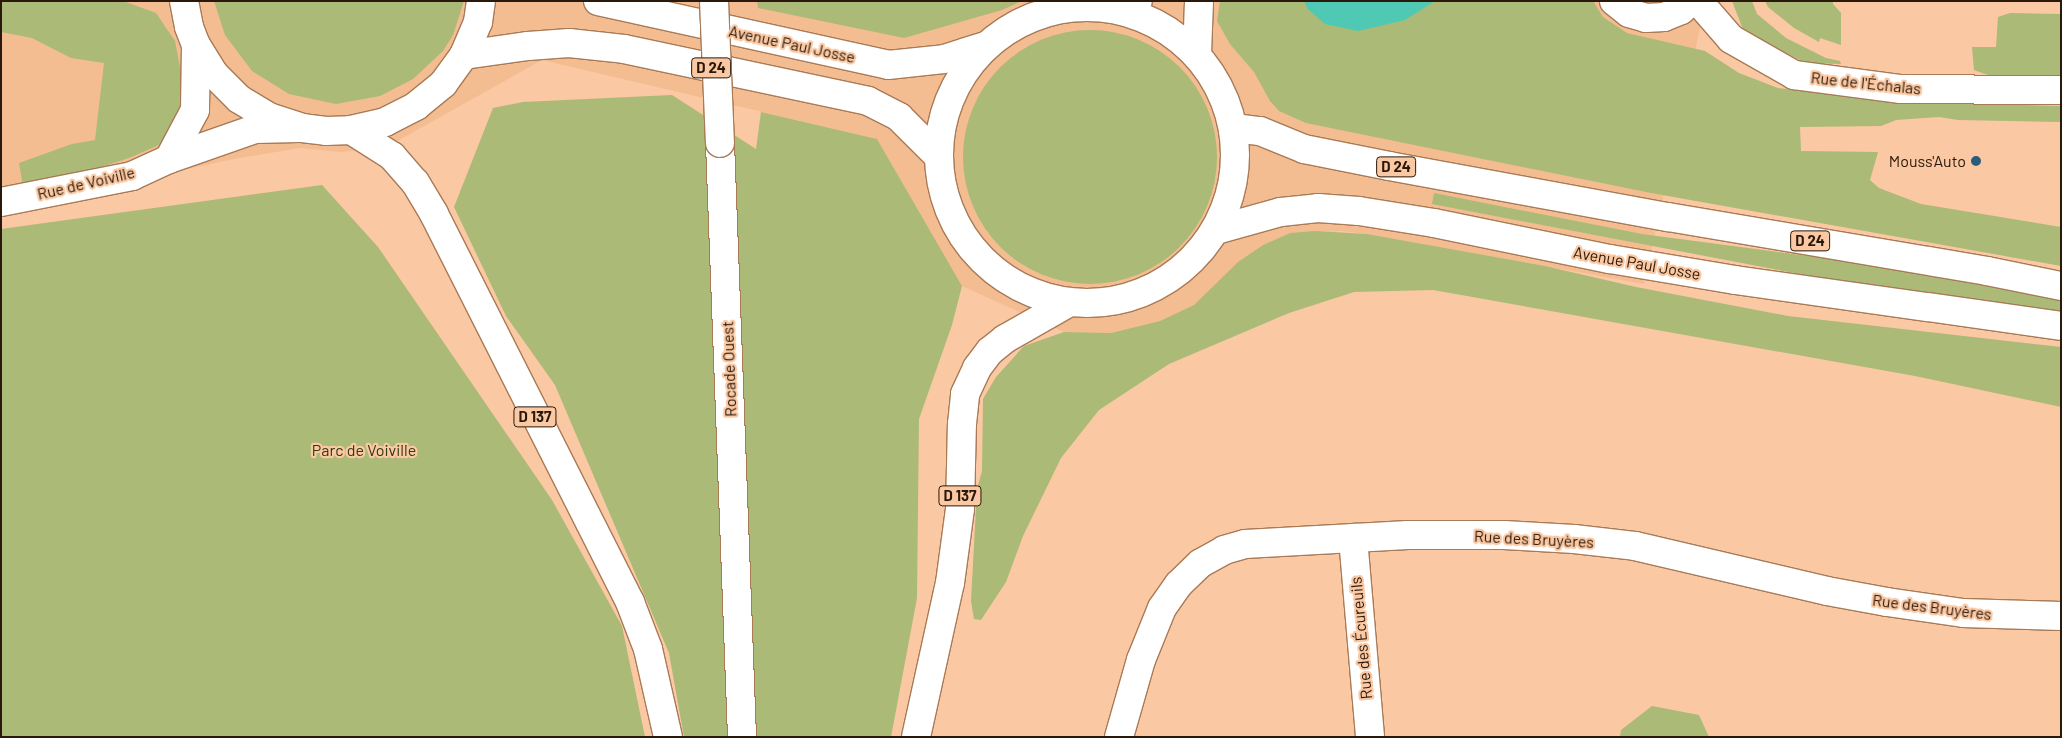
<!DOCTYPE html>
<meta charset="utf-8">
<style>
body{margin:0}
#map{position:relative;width:2062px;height:738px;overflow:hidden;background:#fac8a2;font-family:Barlow,sans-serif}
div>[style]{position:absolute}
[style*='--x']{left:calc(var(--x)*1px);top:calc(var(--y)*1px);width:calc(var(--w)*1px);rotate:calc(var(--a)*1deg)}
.built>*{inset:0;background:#f4bc91}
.green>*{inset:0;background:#abba76}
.round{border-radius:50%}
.water>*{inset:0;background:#4fc9b3}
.roads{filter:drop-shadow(1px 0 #a87a56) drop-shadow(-1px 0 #a87a56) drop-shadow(0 1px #a87a56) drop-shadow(0 -1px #a87a56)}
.street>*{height:28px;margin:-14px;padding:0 14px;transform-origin:14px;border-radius:14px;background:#fff}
.primary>*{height:28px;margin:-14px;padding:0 14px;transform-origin:14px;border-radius:14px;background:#fff}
.primary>.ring{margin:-14px;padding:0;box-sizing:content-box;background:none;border:28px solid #fff;border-radius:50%}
.bridges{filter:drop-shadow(1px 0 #a87a56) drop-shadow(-1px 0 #a87a56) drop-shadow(0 1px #a87a56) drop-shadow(0 -1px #a87a56)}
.primary-bridge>*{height:28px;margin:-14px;padding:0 14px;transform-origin:14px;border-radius:14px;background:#fff}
.dots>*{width:14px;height:14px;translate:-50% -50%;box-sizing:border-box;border:2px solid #fac8a2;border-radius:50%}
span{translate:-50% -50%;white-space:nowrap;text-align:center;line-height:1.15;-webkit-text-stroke:4.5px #fac8a2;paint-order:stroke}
.shield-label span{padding:1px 4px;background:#fac8a2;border:1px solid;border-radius:4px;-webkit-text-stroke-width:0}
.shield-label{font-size:15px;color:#2a180a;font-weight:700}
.street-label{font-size:16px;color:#2a180a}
.poi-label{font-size:16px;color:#2a180a}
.right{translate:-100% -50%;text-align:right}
.park-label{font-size:16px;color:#323914}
.frame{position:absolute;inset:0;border:2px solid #2a180a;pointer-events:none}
</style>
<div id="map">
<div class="built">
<div style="clip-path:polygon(1px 1px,1706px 1px,1644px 284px,1367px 234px,1341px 231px,1290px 233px,1263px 245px,1238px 262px,1194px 305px,1160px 321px,1111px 333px,1064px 332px,962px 286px,877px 139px,542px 60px,385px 148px,340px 152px,301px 148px,239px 158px,1px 208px)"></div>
</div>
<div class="green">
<div style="clip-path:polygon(1px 1px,123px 1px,156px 13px,175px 41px,186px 99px,166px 142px,129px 158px,24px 192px,19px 163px,72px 144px,95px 140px,104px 63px,71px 58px,32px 38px,1px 32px)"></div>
<div style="clip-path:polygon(214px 1px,464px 1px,453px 35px,443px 51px,413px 79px,380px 96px,336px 104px,289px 94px,252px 71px,225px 35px)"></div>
<div style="clip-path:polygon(757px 1px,1022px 1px,1002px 10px,904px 38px,758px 8px)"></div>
<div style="clip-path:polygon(1220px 1px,1593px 1px,1603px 17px,1627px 33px,1705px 51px,1739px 73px,1778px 88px,1880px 101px,2061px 106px,2061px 122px,1958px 120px,1939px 117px,1896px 120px,1881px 126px,1800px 127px,1801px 151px,1878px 152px,1870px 180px,1879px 188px,1921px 204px,2061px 227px,2061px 266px,1651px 193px,1306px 123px,1279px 111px,1270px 101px,1254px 72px,1230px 44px,1217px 21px)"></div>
<div style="clip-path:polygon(1732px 1px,1752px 1px,1757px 14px,1786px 38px,1826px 58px,1840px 61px,1841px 64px,1806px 63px,1744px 32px)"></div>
<div style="clip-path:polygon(1765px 1px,1833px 1px,1833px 4px,1841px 13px,1841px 45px,1820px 38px,1819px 42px,1794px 28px,1768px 7px)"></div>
<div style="clip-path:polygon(2010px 13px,2061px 14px,2061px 80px,1999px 79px,1974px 70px,1972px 47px,1996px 47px,1998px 17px)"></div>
<div class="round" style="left:963px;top:30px;width:254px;height:254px"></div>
<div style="clip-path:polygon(672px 95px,756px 149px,761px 112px,877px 139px,962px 286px,952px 325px,919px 419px,917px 598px,891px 737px,684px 737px,669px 653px,555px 385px,506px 316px,454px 207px,493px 108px,523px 102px)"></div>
<div style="clip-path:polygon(322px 185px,378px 247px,552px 500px,622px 626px,645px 737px,1px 737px,1px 229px)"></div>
<div style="clip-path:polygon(1434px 193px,1642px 234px,1945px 274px,2061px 295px,2061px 313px,1852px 284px,1432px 204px)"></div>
<div style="clip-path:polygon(1315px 231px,1367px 234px,1545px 266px,1636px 287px,1788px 316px,2061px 347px,2061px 407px,1915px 376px,1433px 290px,1354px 292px,1289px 313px,1169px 364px,1099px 410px,1061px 458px,1023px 536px,1006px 582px,981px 620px,974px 619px,971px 601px,977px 489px,982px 471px,983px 399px,996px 377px,1024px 346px,1064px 332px,1111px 333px,1160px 321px,1194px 305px,1238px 262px,1263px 245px,1290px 233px)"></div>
<div style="clip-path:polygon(1652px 706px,1699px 715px,1709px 737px,1620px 737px,1621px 730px)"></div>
</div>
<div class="water">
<div style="clip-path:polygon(1304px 1px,1435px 1px,1405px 20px,1358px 31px,1325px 24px,1308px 9px)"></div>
</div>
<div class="roads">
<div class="street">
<div style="--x:1614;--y:1;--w:19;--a:39"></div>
<div style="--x:1629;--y:13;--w:18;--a:16"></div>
<div style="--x:1646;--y:18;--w:18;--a:-3"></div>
<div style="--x:1664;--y:17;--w:18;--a:-22"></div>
<div style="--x:1681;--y:10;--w:13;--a:-42"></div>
<div style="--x:1698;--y:1;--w:50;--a:49"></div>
<div style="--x:1731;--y:39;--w:73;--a:29.7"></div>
<div style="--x:1794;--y:75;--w:108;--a:7.5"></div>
<div style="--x:1901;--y:89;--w:160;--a:0.4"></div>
<div style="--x:1115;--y:9;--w:24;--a:-19"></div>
<div style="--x:1197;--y:54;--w:53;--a:-87.8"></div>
<div style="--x:169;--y:159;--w:55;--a:-62"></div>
<div style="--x:195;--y:110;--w:65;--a:-89.1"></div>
<div style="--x:1;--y:202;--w:134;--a:-11.2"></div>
<div style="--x:132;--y:176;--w:41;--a:-24.7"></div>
<div style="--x:169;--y:159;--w:91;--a:-19.2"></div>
<div style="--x:255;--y:129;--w:43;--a:-1.3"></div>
<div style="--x:1353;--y:538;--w:200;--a:85.1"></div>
<div style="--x:1119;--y:737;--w:80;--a:-74.1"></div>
<div style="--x:1141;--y:660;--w:56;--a:-68"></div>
<div style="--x:1162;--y:608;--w:29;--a:-55"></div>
<div style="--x:1179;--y:584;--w:30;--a:-44"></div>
<div style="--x:1201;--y:563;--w:26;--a:-29"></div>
<div style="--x:1224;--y:550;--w:22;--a:-16"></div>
<div style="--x:1245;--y:544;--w:163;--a:-3.2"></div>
<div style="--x:1408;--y:535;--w:96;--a:0"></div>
<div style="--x:1504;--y:535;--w:70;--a:3.3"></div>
<div style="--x:1574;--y:539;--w:61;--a:6.5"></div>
<div style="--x:1635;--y:546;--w:197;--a:13.2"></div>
<div style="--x:1827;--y:591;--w:61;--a:10.4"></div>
<div style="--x:1887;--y:602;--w:77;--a:8.2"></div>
<div style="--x:1963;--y:613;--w:98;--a:1.8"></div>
</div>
<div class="primary">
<div style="--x:184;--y:1;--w:26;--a:79"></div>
<div style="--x:189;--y:27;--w:19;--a:69"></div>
<div style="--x:196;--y:45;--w:34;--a:58"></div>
<div style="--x:214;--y:74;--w:35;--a:45"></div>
<div style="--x:239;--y:99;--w:35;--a:31"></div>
<div style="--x:269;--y:117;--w:35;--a:18"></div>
<div style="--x:302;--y:128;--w:24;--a:7"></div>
<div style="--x:326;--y:131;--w:25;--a:-2"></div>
<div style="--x:351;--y:130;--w:35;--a:-13"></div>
<div style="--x:385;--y:122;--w:35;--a:-27"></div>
<div style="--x:416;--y:106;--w:35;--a:-39"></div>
<div style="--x:443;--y:84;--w:36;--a:-54"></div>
<div style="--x:464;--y:55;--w:36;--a:-67"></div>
<div style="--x:478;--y:22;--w:21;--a:-82"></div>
<div style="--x:598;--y:1;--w:297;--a:12.4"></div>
<div style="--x:888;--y:65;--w:56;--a:-6.1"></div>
<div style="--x:944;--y:59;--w:43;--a:-17.6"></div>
<div class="ring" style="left:939px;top:7px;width:268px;height:268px"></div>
<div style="--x:464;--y:55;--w:65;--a:-8"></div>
<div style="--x:528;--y:46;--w:41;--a:-4.2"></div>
<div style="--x:569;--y:43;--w:55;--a:6.2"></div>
<div style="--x:624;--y:49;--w:249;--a:12"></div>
<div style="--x:868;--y:101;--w:35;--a:27"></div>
<div style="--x:899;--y:117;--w:55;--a:45"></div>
<div style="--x:1234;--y:128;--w:26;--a:7"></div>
<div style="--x:1260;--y:131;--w:48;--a:22.2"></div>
<div style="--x:1304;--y:149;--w:87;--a:11.3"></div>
<div style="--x:1389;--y:166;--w:284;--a:10.4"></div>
<div style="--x:1668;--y:217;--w:324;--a:9.6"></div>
<div style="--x:1987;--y:271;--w:76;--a:11.5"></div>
<div style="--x:351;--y:130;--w:49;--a:32.4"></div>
<div style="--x:392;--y:156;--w:35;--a:49"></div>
<div style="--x:415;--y:182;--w:37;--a:59"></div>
<div style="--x:434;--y:214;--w:435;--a:63.2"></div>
<div style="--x:630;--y:602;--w:50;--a:69"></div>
<div style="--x:648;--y:649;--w:90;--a:77.2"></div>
<div style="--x:720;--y:143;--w:594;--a:87.88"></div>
<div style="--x:1216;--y:230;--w:67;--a:-15.5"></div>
<div style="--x:1281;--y:212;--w:37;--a:-6"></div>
<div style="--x:1318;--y:208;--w:41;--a:4.2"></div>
<div style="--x:1359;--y:211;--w:76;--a:9.1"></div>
<div style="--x:1434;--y:223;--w:180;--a:11.6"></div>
<div style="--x:1610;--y:259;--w:127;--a:9.5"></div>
<div style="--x:1735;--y:280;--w:329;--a:8"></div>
<div style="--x:916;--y:737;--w:158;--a:-77.6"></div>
<div style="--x:950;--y:583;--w:75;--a:-82.3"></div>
<div style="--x:960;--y:509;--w:85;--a:-88.7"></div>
<div style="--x:962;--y:424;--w:30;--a:-84"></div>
<div style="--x:965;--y:394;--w:29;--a:-65"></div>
<div style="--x:977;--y:368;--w:21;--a:-53"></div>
<div style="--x:990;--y:351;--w:19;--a:-39"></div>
<div style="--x:1005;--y:339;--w:73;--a:-29.7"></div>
</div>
</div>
<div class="bridges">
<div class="primary-bridge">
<div style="--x:714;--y:1;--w:142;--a:87.6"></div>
</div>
</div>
<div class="dots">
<div style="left:1976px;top:161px;background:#2c5c7b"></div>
</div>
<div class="shield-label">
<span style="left:711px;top:68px">D 24</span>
<span style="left:1396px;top:167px">D 24</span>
<span style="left:1810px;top:241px">D 24</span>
<span style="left:535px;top:417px">D 137</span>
<span style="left:960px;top:496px">D 137</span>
</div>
<div class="street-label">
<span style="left:792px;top:44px;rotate:12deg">Avenue Paul Josse</span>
<span style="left:1866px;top:83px;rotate:6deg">Rue de l'Échalas</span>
<span style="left:86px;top:183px;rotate:-13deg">Rue de Voiville</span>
<span style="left:1637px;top:263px;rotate:10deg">Avenue Paul Josse</span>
<span style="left:729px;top:369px;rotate:-92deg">Rocade Ouest</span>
<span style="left:1534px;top:539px;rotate:3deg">Rue des Bruyères</span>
<span style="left:1932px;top:607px;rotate:7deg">Rue des Bruyères</span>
<span style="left:1361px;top:638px;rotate:-95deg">Rue des Écureuils</span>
</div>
<div class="poi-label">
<span class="right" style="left:1966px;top:161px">Mouss'Auto</span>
</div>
<div class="park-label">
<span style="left:364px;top:450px">Parc de Voiville</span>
</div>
<div class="frame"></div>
</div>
